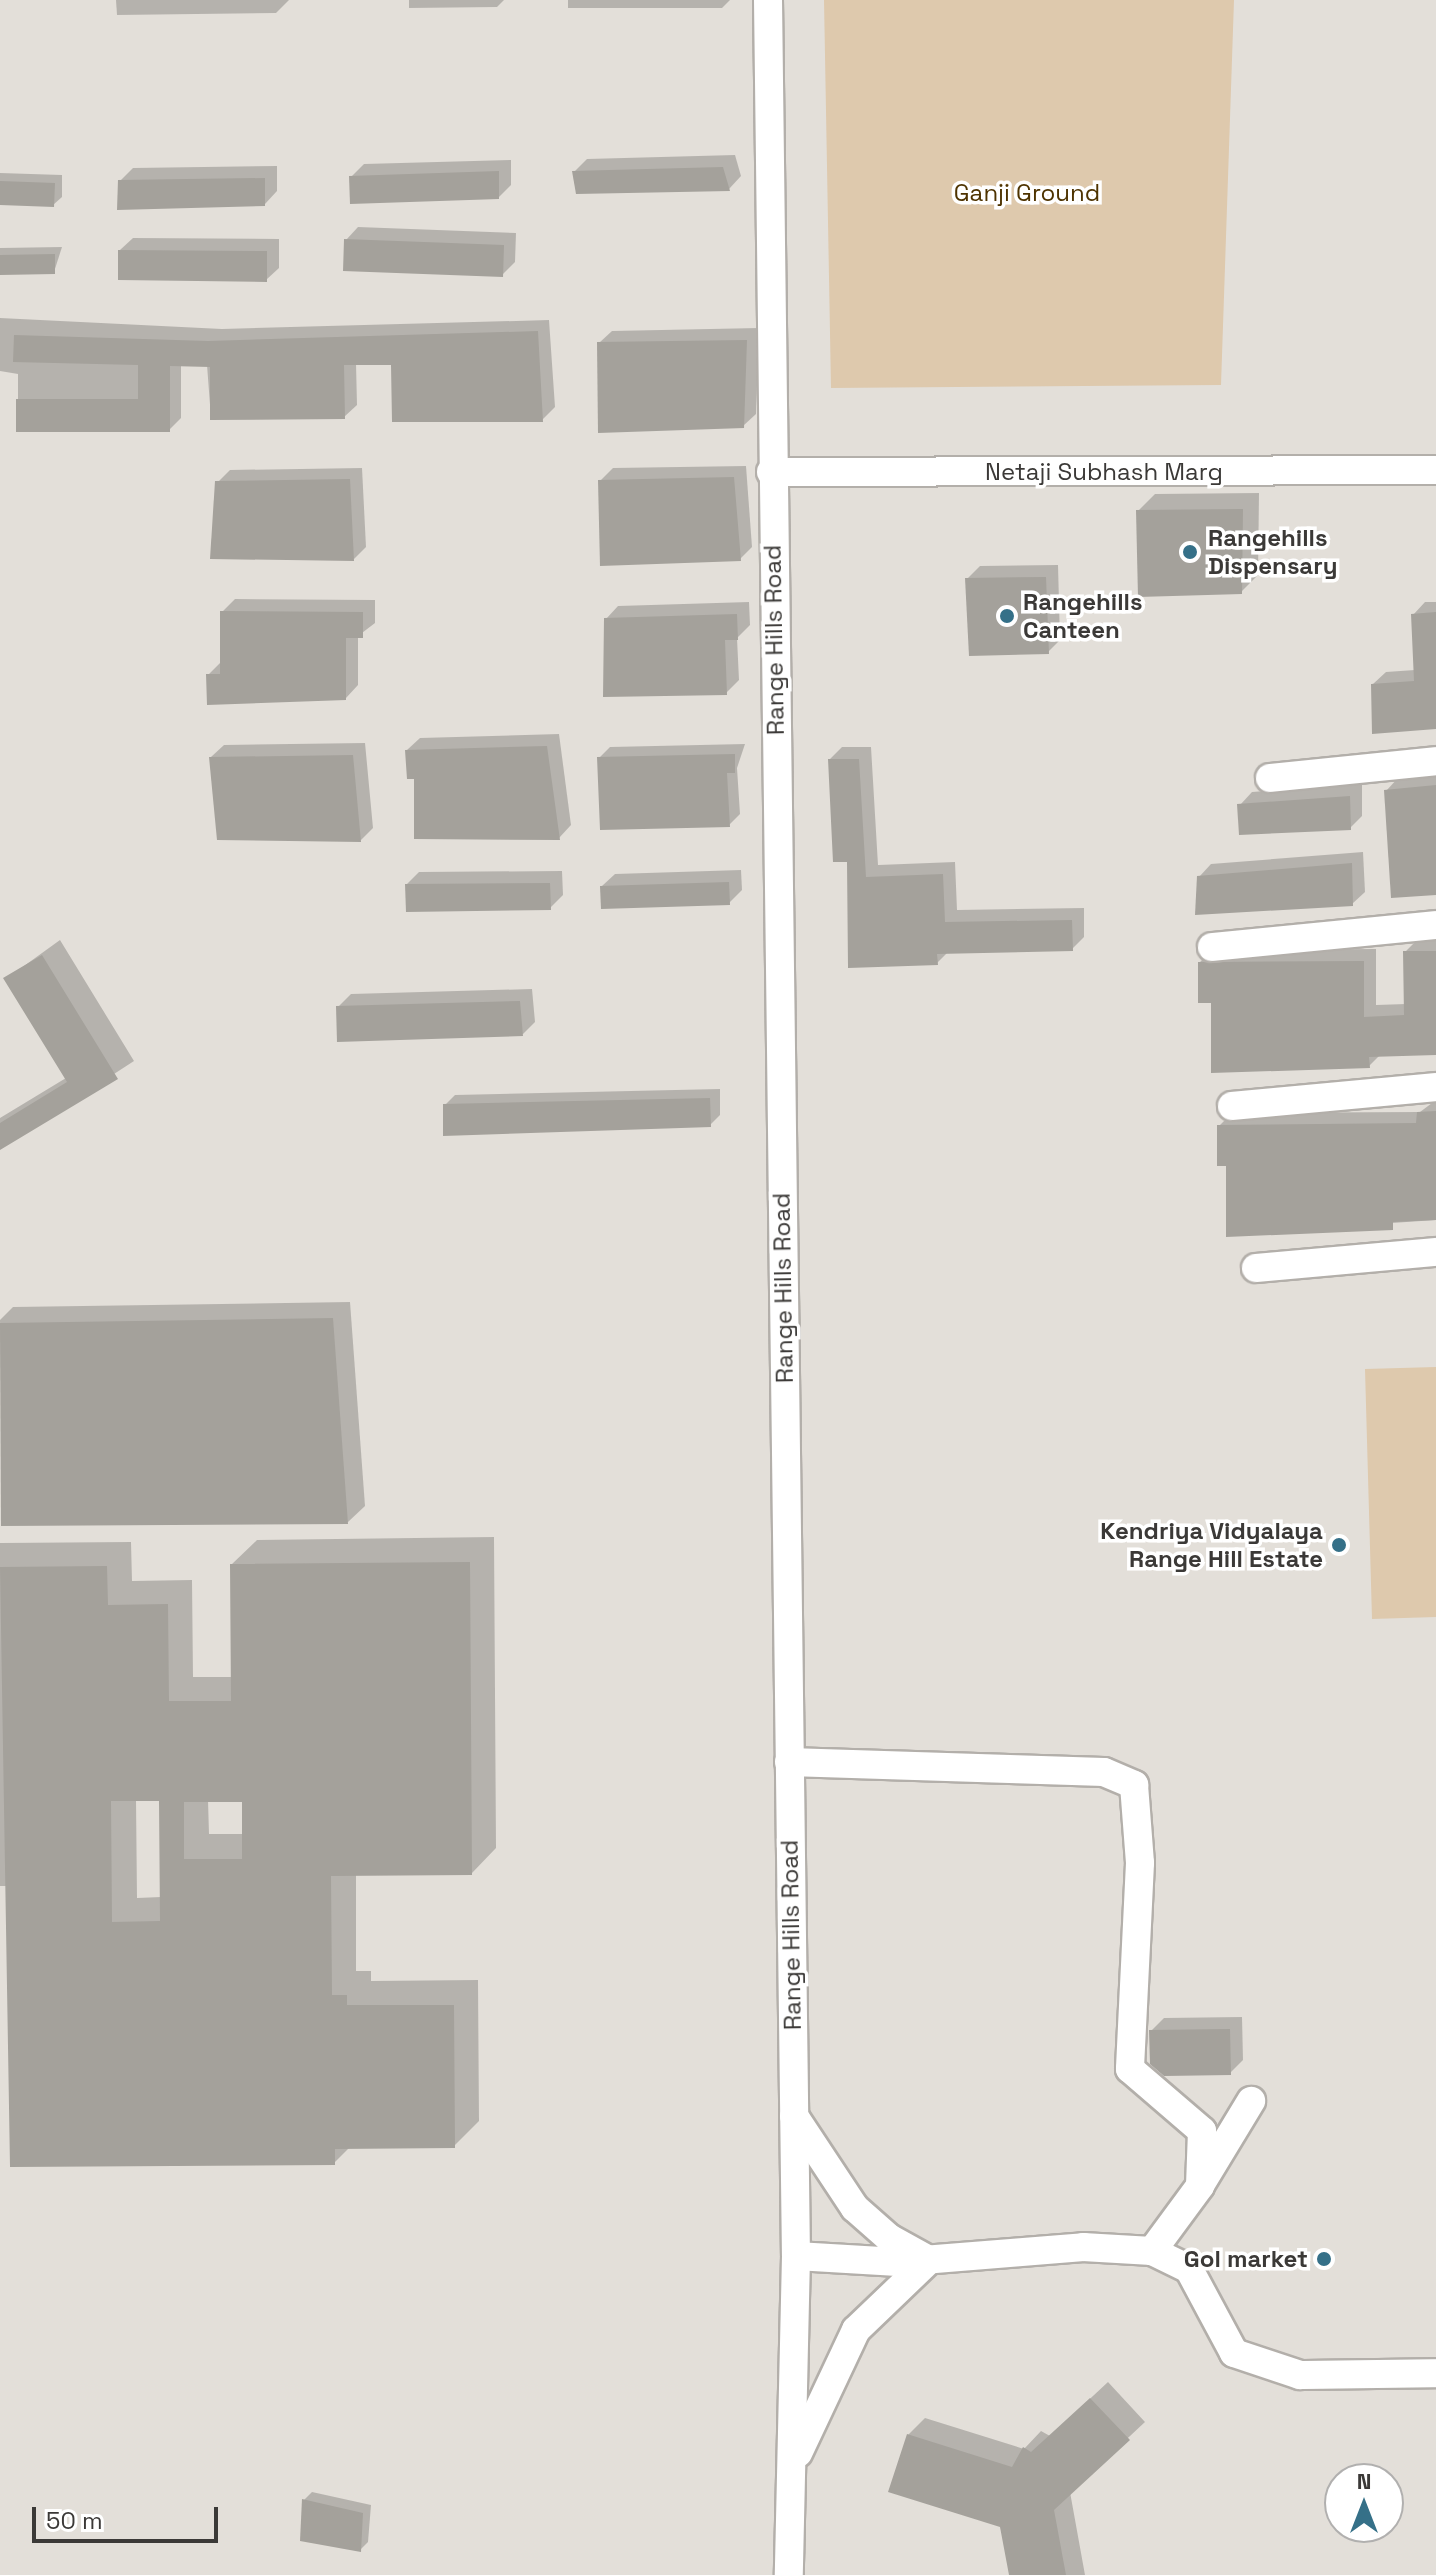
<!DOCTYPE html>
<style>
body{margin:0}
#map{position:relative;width:1436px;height:2575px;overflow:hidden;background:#e3dfd9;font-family:"Space Grotesk",sans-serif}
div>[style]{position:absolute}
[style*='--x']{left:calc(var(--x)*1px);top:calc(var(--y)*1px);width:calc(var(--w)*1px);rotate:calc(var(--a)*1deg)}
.green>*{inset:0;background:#dec9ad}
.shadow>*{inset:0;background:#0003}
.building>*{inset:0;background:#a4a19b}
.roads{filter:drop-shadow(2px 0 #b3afaa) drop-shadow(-2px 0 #b3afaa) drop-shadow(0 2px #b3afaa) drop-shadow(0 -2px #b3afaa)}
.minor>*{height:28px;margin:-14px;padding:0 14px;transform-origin:14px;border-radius:14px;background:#fff}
.dots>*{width:22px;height:22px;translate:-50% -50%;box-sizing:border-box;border:4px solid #fff;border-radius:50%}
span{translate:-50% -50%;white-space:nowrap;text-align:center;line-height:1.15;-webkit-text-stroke:7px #fff;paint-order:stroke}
.park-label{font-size:24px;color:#4e3300}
.street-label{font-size:24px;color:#3b3937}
.poi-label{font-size:24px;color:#3b3937;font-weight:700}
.left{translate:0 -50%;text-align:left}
.right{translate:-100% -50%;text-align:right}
.north{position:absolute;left:1324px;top:2463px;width:80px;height:80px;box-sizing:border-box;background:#fff;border:2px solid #b1b0af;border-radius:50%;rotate:0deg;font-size:22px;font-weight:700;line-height:32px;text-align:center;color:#3b3937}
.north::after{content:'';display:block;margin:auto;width:28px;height:36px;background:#357088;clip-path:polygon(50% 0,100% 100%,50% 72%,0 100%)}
.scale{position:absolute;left:32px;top:2507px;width:186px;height:36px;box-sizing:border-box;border:4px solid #3b3937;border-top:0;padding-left:10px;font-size:24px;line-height:28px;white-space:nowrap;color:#3b3937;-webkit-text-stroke:6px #fff;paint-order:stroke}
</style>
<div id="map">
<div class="green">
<div style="clip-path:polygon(824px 0,1234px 0,1221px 385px,831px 388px)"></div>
<div style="clip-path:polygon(1436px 1367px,1436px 1617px,1372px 1619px,1365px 1369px)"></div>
</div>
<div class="shadow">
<div style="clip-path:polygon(116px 0,289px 0,276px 13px,117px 15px)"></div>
<div style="clip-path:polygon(409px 0,504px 0,497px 7px,409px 8px)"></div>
<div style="clip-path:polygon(568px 0,730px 0,722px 8px,568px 8px)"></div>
<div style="clip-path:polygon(735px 155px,741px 176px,729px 189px,574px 172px,587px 159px)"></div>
<div style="clip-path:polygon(511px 160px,511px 185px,499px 197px,351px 177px,364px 164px)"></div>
<div style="clip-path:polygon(277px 166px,277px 191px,265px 204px,120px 181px,133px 168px)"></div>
<div style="clip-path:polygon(0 173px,62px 175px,62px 197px,53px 205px,0 203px)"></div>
<div style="clip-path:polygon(358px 227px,516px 233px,515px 262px,502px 275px,346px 240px)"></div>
<div style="clip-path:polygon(133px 238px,279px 239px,279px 268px,266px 280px,120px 250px)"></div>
<div style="clip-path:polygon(62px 247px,54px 272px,0 273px,0 248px)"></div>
<div style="clip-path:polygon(0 318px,222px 329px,549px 320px,555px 407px,542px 420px,393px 363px,356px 363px,357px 405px,344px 417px,211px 418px,207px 365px,181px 365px,181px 418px,169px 430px,18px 430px,18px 374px,0 371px)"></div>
<div style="clip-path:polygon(759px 328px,756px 414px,743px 426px,599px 343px,612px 331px)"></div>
<div style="clip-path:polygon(746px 466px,752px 547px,740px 559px,600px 481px,613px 468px)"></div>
<div style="clip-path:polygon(362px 468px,366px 547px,354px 559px,218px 482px,230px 470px)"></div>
<div style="clip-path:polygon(1259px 493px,1258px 575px,1241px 592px,1138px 511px,1155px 494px)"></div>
<div style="clip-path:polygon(1058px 565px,1060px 640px,1048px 652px,967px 579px,980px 566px)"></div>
<div style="clip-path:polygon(235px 599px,375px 600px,375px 623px,358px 636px,358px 685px,346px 698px,208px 675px,222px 661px,222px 612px)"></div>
<div style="clip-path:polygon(749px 602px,750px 625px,737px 638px,739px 680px,726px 693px,606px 619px,618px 606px)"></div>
<div style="clip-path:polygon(1425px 602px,1436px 602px,1436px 727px,1373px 684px,1386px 672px,1415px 670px,1413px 615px)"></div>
<div style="clip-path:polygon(559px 734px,571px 825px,559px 838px,416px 777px,407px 750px,420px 738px)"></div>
<div style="clip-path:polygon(365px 743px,373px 828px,361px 840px,211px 757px,224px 745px)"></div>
<div style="clip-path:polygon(745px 744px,737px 768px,740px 814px,729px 825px,599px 758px,610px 747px)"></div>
<div style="clip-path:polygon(842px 747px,871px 747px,878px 865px,955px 862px,957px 910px,1084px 908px,1084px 937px,1072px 949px,948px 952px,937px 963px,849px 860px,830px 759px)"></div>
<div style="clip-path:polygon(1436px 775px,1436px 893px,1386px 791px,1398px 778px)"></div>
<div style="clip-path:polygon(1362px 784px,1362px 816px,1350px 828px,1240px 805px,1252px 792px)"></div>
<div style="clip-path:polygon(1363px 852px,1365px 892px,1352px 904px,1199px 877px,1211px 864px)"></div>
<div style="clip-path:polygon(741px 870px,742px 890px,729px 903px,602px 886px,615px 874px)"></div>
<div style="clip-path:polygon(562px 871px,563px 895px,550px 908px,407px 884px,419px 872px)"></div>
<div style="clip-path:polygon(1418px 939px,1436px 939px,1436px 1053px,1380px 1055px,1369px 1066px,1213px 1001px,1200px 962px,1213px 950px,1376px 949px,1376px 1005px,1406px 1004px,1405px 952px)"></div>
<div style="clip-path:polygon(60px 940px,134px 1061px,0 1148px,0 1118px,66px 1078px,6px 979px)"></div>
<div style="clip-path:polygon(532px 989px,535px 1022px,523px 1034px,338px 1007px,351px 994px)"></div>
<div style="clip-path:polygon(720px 1089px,720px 1115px,710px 1125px,445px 1105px,455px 1095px)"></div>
<div style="clip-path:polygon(1436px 1100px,1436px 1220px,1228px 1234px,1228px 1164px,1219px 1126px,1232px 1113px,1420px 1112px)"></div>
<div style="clip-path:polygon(350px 1302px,365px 1506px,348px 1522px,3px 1524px,0 1320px,13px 1307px)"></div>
<div style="clip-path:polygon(evenodd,494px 1537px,496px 1848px,472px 1873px,356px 1874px,356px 1971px,371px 1971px,371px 1981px,478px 1980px,479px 2121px,454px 2146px,350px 2147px,334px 2163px,66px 1886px,0 1886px,0 1543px,131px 1542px,132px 1581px,192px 1580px,193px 1677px,233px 1677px,232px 1564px,257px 1540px,494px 1537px,136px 1799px,161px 1799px,161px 1897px,137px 1898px,136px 1799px,494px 1537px,208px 1800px,244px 1800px,244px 1834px,209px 1834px,208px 1800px)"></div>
<div style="clip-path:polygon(1242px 2017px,1243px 2060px,1230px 2073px,1151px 2031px,1164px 2018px)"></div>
<div style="clip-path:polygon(1108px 2382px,1145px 2422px,1070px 2492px,1085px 2575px,1011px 2575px,1002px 2526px,908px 2435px,925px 2418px,1024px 2449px,1041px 2431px,1050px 2436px)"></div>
<div style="clip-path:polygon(312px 2492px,371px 2505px,368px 2542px,360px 2550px,304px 2500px)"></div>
</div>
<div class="building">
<div style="clip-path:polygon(723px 167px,730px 191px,576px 194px,572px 171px)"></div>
<div style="clip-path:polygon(499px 171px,499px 199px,350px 204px,349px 176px)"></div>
<div style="clip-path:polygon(265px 178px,265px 206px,117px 210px,118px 180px)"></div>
<div style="clip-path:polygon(0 181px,55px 183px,54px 207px,0 205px)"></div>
<div style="clip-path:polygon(344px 239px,504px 245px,503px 277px,343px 271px)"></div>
<div style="clip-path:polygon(118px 250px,267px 251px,267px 282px,118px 280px)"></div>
<div style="clip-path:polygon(55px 254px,55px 274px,0 275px,0 255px)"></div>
<div style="clip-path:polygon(538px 331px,543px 422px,392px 422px,391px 365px,344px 365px,345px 419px,210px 420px,210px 367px,170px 366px,170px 432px,16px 432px,16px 399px,138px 399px,138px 365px,13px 362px,14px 335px,208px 341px)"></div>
<div style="clip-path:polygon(747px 340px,744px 428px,598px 433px,597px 342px)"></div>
<div style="clip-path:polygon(734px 477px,741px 561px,600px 566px,598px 480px)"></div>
<div style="clip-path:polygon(350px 479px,354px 561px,210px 559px,215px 481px)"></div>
<div style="clip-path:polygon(1243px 509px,1242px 594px,1138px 597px,1136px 510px)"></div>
<div style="clip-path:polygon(1046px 577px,1049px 654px,969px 656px,965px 578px)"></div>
<div style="clip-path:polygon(220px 611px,363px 612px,363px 638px,346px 638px,346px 700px,207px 705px,206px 674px,220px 674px)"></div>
<div style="clip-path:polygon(1436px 612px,1436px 729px,1372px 734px,1371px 684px,1414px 681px,1411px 614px)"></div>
<div style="clip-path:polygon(737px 614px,738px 640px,725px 640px,727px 695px,603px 697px,604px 618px)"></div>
<div style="clip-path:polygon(547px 746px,560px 840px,414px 839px,414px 779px,407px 779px,405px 750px)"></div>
<div style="clip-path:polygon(735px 754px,735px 773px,727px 773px,730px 827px,600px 830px,597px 757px)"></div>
<div style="clip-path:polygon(353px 755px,361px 842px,217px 840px,209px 757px)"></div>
<div style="clip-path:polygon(828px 759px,859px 759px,866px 877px,943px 874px,945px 922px,1072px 920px,1073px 951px,937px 954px,938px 965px,848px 968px,847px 862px,833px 862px)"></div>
<div style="clip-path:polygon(1436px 785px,1436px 895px,1391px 898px,1384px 790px)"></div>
<div style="clip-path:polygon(1350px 796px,1351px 830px,1239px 835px,1237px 804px)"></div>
<div style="clip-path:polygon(1352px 863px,1353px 906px,1195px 915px,1197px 876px)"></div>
<div style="clip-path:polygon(729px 882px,730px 905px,601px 909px,600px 886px)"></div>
<div style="clip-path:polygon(550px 883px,551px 910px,406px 912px,405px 884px)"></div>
<div style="clip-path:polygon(1403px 951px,1436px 951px,1436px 1055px,1369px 1057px,1370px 1068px,1211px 1073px,1211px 1003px,1198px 1003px,1198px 962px,1364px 961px,1364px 1017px,1404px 1015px)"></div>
<div style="clip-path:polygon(42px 955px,118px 1079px,0 1150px,0 1123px,67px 1082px,3px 978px)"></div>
<div style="clip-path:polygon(520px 1001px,523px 1036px,337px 1042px,336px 1006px)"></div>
<div style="clip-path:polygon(710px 1098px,711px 1127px,443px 1136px,443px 1104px)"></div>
<div style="clip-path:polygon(1436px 1111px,1436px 1220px,1393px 1222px,1393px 1230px,1226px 1237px,1226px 1166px,1217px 1166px,1217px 1125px,1416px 1123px,1417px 1112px)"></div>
<div style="clip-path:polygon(333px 1318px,348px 1524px,1px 1526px,0 1323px)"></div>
<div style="clip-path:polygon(evenodd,470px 1562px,472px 1875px,331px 1876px,332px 1995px,347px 1995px,347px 2005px,454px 2005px,455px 2148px,335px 2149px,335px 2165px,10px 2167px,0 1567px,107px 1566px,108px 1605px,168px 1604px,169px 1701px,231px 1701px,230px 1564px,470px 1562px,111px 1801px,159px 1801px,160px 1921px,112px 1922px,111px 1801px,470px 1562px,184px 1802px,242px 1802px,242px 1859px,184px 1859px,184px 1802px)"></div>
<div style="clip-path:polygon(1230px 2029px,1231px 2075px,1164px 2076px,1150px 2064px,1149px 2030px)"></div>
<div style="clip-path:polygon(1090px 2398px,1130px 2440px,1054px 2510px,1066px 2575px,1009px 2575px,1000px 2527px,888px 2492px,907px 2434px,1012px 2467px,1023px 2447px,1031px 2452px)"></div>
<div style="clip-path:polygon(302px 2499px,363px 2513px,361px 2552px,300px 2541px)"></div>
</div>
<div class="roads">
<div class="minor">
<div style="--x:768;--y:0;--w:2256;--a:89.29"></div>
<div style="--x:796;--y:2256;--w:319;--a:91.3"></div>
<div style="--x:771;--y:472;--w:665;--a:-0.17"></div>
<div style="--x:1270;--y:778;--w:167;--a:-5.8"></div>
<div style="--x:1212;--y:947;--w:225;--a:-5.6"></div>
<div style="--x:1232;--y:1106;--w:205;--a:-5.3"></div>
<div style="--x:1256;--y:1268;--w:181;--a:-5.1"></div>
<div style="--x:789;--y:1762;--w:315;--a:1.8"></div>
<div style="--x:1104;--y:1772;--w:33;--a:23"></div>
<div style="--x:1134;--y:1785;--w:78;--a:85.6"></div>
<div style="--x:1140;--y:1863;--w:206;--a:92.8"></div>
<div style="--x:1130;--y:2069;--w:95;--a:40.7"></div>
<div style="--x:1202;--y:2131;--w:55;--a:92.1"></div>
<div style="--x:1200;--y:2186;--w:81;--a:126.4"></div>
<div style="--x:794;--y:2116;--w:110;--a:56.5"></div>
<div style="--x:855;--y:2208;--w:45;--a:41.4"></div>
<div style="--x:889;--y:2238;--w:46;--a:28.8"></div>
<div style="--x:929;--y:2260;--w:101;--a:136.2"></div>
<div style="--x:856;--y:2330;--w:136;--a:115.2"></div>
<div style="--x:1202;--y:2182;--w:95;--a:-58.8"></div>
<div style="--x:796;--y:2256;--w:102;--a:3.4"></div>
<div style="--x:898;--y:2262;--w:186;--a:-4.6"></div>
<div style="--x:1083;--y:2247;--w:69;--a:3.3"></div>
<div style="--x:1152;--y:2251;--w:41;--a:25.9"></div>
<div style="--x:1189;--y:2269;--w:95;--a:61.8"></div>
<div style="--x:1234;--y:2353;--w:70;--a:18.4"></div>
<div style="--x:1300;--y:2375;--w:136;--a:-0.8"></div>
</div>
</div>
<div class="dots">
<div style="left:1190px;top:552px;background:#357088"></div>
<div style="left:1007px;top:616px;background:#357088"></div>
<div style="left:1339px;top:1545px;background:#357088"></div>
<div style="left:1324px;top:2259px;background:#357088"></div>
</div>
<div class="park-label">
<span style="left:1027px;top:193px">Ganji Ground</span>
</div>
<div class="street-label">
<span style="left:1104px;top:472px">Netaji Subhash Marg</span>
<span style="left:774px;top:640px;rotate:-91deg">Range Hills Road</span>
<span style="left:783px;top:1288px;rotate:-91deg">Range Hills Road</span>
<span style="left:791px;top:1935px;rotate:-91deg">Range Hills Road</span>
</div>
<div class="poi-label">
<span class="left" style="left:1208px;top:552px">Rangehills<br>Dispensary</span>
<span class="left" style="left:1023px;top:616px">Rangehills<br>Canteen</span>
<span class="right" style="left:1323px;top:1545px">Kendriya Vidyalaya<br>Range Hill Estate</span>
<span class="right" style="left:1308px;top:2259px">Gol market</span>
</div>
<div class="north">N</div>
<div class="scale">50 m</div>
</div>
